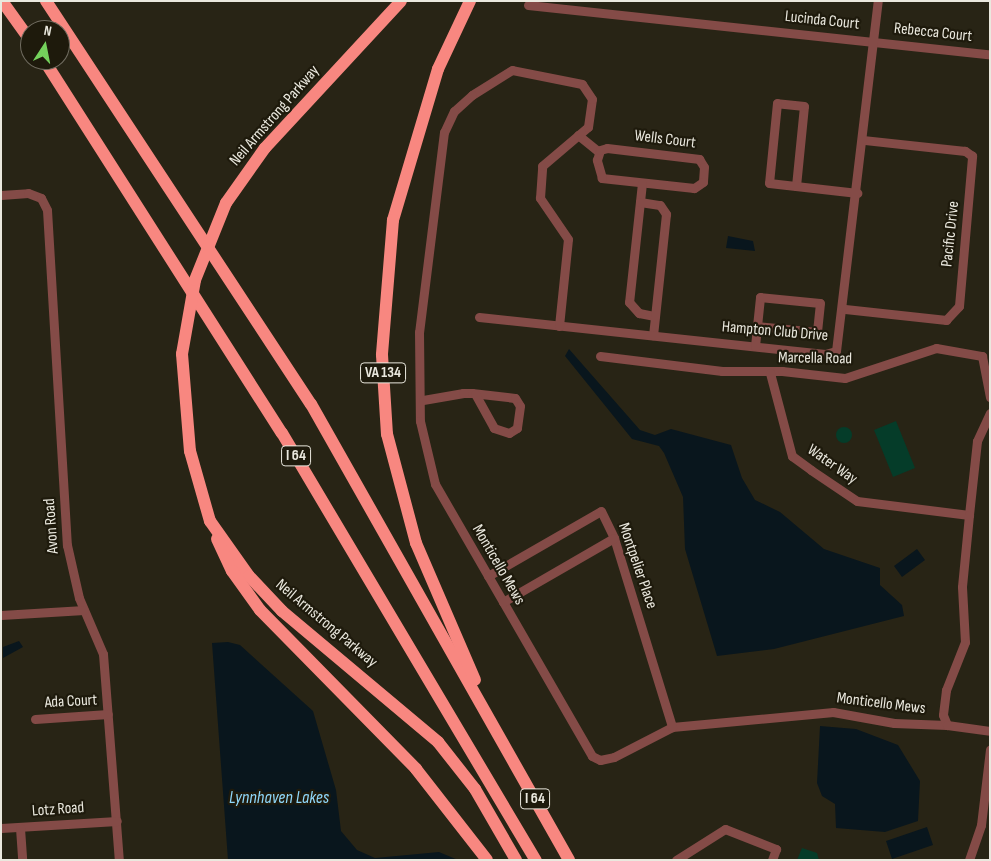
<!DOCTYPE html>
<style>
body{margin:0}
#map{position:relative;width:991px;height:861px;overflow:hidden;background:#282415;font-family:"Sofia Sans Condensed",sans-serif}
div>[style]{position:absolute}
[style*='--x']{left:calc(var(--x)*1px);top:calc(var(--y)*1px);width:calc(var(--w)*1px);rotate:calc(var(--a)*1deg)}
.green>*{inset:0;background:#053c29}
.round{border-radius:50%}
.water>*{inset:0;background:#09161d}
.minor>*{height:9px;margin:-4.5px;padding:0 4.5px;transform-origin:4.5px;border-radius:4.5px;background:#844b47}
.highway>*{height:12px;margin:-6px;padding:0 6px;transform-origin:6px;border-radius:6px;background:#f88780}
.highway-bridge>*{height:12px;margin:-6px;padding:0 6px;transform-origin:6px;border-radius:6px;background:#f88780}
span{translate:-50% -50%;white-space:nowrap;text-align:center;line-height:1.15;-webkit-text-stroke:4.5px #1e1a0c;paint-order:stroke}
.shield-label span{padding:1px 4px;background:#1e1a0c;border:1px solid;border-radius:4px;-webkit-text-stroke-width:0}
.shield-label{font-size:15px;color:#eae8de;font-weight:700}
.street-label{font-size:16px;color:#eae8de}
.water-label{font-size:18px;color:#8fd7fa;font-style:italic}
.frame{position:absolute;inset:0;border:2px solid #eae8de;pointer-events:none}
.north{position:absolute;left:20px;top:20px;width:50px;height:50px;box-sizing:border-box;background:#1e1a0c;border:1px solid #706c60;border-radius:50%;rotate:11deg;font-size:14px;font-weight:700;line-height:20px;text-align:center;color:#eae8de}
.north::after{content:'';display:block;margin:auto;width:18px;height:22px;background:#74d25c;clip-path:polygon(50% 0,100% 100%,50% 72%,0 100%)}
</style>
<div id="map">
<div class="green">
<div style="clip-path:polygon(896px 421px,915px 468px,893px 477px,874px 430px)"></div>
<div class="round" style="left:836px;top:427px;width:16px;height:16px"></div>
<div style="clip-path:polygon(802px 848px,817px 853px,819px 860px,797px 860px)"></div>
</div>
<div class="water">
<div style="clip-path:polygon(728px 236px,753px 241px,755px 251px,726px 248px)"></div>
<div style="clip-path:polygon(569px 349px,640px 430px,655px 435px,671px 429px,731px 445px,742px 478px,755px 500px,780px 512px,824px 549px,880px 568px,880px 585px,902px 605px,904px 616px,774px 649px,717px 656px,685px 549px,683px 497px,664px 453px,659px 446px,632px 439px,565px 356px)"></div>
<div style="clip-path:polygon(917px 549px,925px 560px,902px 577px,894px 566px)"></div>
<div style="clip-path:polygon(19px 641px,23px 647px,3px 658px,3px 647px)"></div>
<div style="clip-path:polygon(228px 642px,240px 645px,313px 711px,336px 790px,341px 831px,357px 850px,375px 858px,439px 852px,458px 860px,228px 860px,212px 643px)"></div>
<div style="clip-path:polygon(820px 726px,856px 729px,898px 745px,920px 781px,918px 821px,885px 832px,836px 828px,835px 804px,822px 796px,817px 783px)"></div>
<div style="clip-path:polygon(927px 827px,933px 845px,892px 859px,886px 841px)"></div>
</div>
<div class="minor">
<div style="--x:528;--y:5;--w:465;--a:6.1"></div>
<div style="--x:578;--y:135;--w:27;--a:39"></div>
<div style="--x:607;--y:148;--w:93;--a:6.8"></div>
<div style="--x:699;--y:159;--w:9;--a:58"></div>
<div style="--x:704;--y:167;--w:15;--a:94"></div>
<div style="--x:703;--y:182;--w:11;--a:146"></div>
<div style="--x:694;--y:188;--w:93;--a:-173.8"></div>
<div style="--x:602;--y:178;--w:19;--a:-106"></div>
<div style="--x:597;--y:160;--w:10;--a:-73"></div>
<div style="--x:600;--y:150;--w:7;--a:-16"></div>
<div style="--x:642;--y:183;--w:120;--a:96.2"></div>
<div style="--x:629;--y:302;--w:15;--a:48"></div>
<div style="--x:639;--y:313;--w:16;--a:11"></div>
<div style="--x:796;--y:186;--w:80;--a:-84.3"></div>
<div style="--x:804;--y:106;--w:27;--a:-174"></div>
<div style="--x:777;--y:103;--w:80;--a:95.7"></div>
<div style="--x:769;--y:183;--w:89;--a:6.5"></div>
<div style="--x:1;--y:195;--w:27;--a:-4"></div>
<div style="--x:28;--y:193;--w:14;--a:21"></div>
<div style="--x:41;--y:198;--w:13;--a:63"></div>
<div style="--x:47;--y:210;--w:336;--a:86.6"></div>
<div style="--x:67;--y:545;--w:54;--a:77.2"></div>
<div style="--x:79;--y:598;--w:61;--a:66.8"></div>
<div style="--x:103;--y:654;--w:207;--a:85.6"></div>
<div style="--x:640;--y:202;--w:20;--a:9"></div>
<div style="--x:660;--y:205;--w:11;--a:56"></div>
<div style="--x:666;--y:214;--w:122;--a:96.1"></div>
<div style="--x:845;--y:309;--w:102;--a:6.2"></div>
<div style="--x:946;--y:320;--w:19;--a:-47"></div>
<div style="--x:959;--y:306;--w:151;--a:-85"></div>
<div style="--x:972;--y:156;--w:9;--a:-144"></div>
<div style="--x:965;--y:151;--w:103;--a:-173.8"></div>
<div style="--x:479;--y:317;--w:348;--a:6.1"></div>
<div style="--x:825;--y:354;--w:11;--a:-15"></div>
<div style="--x:836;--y:351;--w:353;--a:-83.2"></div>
<div style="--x:559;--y:326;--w:87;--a:-84.1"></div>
<div style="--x:568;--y:239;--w:50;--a:-124.3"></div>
<div style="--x:540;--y:198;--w:32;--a:-86"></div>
<div style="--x:542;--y:166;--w:60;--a:-40.3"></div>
<div style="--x:588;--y:127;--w:28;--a:-82"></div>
<div style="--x:592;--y:99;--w:18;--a:-124"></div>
<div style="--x:582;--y:84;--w:71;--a:-168.7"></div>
<div style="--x:512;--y:70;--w:47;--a:148"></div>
<div style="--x:472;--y:95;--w:24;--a:138"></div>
<div style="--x:454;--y:111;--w:23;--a:115"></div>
<div style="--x:444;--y:132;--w:202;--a:97.1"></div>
<div style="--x:419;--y:332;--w:89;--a:89.4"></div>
<div style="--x:420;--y:421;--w:65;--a:76.6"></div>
<div style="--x:435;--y:484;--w:314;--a:60"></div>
<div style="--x:592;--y:756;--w:9;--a:27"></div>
<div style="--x:600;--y:760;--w:14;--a:-12"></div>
<div style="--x:614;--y:757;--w:65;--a:-27.3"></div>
<div style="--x:672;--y:727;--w:162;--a:-5.3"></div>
<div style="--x:833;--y:712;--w:62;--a:10.2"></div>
<div style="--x:894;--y:723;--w:53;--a:2.2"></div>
<div style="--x:755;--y:346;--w:20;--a:-84"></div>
<div style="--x:757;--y:326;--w:29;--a:-84"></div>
<div style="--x:760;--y:297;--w:60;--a:5.7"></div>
<div style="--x:820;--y:303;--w:29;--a:96"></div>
<div style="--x:817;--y:332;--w:60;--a:-174.3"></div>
<div style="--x:600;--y:356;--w:123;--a:7"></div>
<div style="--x:722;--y:371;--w:60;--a:0"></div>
<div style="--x:782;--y:371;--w:63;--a:6.3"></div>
<div style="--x:845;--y:378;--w:96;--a:-18.2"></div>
<div style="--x:936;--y:348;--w:47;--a:9.9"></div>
<div style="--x:982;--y:356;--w:42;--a:79"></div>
<div style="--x:770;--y:373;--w:86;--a:75.2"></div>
<div style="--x:792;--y:456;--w:24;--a:36"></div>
<div style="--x:811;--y:470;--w:55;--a:34"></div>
<div style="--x:857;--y:501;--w:113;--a:7.1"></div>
<div style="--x:423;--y:400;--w:41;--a:-9.9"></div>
<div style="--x:463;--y:393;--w:9;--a:0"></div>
<div style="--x:472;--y:393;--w:43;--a:6.6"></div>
<div style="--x:515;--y:398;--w:9;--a:58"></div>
<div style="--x:520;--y:406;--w:22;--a:98"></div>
<div style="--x:517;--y:428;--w:9;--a:148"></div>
<div style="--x:509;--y:433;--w:16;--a:-162"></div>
<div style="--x:494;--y:428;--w:39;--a:-119"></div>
<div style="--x:990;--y:413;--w:31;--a:115"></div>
<div style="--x:977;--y:441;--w:74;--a:96.2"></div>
<div style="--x:969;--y:515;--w:72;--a:95.6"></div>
<div style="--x:962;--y:587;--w:55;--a:86.9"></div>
<div style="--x:965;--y:642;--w:52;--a:111.6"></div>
<div style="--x:946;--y:690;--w:25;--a:97"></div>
<div style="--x:943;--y:715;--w:11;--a:68"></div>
<div style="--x:947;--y:725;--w:43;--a:7.9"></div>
<div style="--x:488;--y:576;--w:130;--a:-29.9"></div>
<div style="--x:601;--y:511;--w:30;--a:64"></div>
<div style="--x:614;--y:538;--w:198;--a:72.9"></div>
<div style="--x:503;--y:602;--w:128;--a:-30"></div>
<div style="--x:1;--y:615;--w:83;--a:-3.4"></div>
<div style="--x:35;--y:719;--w:73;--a:-3.9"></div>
<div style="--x:1;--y:828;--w:116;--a:-3.5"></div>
<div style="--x:20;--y:828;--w:32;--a:86"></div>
<div style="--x:676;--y:860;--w:58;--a:-32.3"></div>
<div style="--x:725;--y:829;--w:55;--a:21.4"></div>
<div style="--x:776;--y:849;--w:12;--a:110"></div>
<div style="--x:969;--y:860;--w:37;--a:-71"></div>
<div style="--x:981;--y:825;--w:76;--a:-83.2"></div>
</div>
<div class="highway">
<div style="--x:2;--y:1;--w:48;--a:54.3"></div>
<div style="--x:46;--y:1;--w:482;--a:56.7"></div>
<div style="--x:311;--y:404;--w:524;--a:60.5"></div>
<div style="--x:470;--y:1;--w:75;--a:115.2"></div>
<div style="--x:438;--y:69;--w:158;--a:106.6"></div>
<div style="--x:393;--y:220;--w:135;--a:94.7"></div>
<div style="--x:382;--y:355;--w:79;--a:86.4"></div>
<div style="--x:387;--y:434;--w:113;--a:75.1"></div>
<div style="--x:416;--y:543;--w:149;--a:66.7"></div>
<div style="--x:44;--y:60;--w:442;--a:57.5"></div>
<div style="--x:282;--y:433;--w:497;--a:59.3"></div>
<div style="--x:226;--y:203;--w:67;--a:-54.7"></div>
<div style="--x:265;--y:148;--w:200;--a:-47.2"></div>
<div style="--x:182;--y:354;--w:97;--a:85.3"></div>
<div style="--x:190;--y:451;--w:73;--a:74.1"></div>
<div style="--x:210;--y:521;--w:67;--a:54.7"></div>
<div style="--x:249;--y:576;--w:48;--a:46.7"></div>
<div style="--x:282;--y:611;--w:204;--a:40"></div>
<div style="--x:438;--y:742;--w:60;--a:51.8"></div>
<div style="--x:475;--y:789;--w:82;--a:60"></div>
<div style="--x:217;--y:539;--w:35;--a:65"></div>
<div style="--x:232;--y:571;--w:48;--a:54.3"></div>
<div style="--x:260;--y:610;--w:223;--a:45.5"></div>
<div style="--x:416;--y:769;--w:115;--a:52"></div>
</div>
<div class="highway-bridge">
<div style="--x:182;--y:354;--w:75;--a:-80"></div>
<div style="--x:195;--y:280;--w:83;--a:-68.1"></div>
</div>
<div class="shield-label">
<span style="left:383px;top:373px">VA 134</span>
<span style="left:296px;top:456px">I 64</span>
<span style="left:535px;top:799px">I 64</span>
</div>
<div class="street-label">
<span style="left:822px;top:21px;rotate:6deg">Lucinda Court</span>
<span style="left:933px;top:33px;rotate:6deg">Rebecca Court</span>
<span style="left:275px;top:116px;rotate:-49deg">Neil Armstrong Parkway</span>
<span style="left:665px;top:140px;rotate:7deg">Wells Court</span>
<span style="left:951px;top:234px;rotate:-84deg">Pacific Drive</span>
<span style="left:775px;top:332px;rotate:5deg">Hampton Club Drive</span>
<span style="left:815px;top:359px;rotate:1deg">Marcella Road</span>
<span style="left:832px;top:465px;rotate:35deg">Water Way</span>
<span style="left:52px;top:526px;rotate:-94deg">Avon Road</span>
<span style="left:498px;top:565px;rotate:60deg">Monticello Mews</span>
<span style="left:637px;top:566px;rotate:71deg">Montpelier Place</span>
<span style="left:326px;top:624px;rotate:40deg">Neil Armstrong Parkway</span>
<span style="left:71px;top:702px;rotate:-3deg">Ada Court</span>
<span style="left:881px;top:704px;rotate:7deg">Monticello Mews</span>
<span style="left:58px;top:810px;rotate:-4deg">Lotz Road</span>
</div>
<div class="water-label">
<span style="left:279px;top:798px">Lynnhaven Lakes</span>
</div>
<div class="frame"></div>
<div class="north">N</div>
</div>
